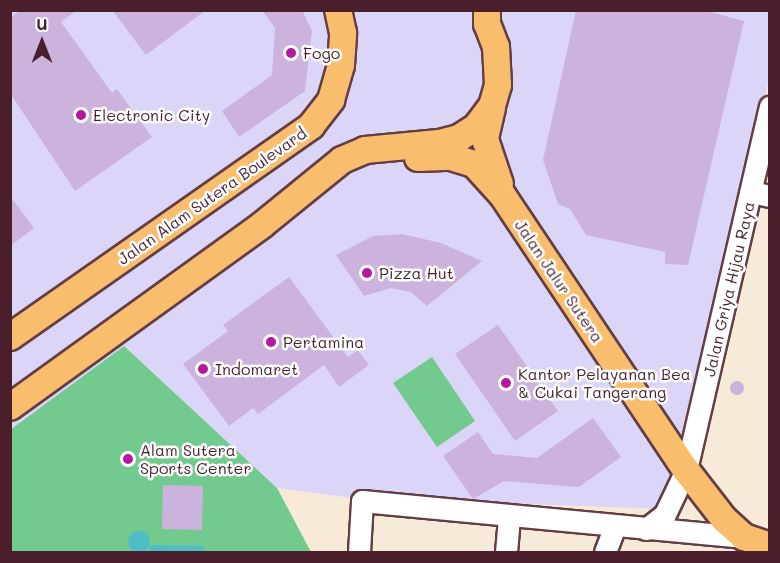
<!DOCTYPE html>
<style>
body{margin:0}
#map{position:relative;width:780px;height:563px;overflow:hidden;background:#f7ead8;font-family:Mali,sans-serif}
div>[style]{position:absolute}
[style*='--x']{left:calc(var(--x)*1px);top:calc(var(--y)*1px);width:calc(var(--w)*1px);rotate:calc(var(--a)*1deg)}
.built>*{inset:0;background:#dbd6f7}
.green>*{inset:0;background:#72ca8f}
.water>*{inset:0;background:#4fbdc6}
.round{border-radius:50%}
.building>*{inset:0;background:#cbb3de}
.roads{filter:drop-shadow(2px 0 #643d45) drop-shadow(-2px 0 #643d45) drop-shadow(0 2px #643d45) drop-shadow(0 -2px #643d45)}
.minor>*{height:21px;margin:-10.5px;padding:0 10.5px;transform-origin:10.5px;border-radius:10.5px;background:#fff}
.major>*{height:26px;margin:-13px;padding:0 13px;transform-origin:13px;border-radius:13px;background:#f9be6d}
.dots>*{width:16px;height:16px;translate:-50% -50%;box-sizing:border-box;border:3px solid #fff;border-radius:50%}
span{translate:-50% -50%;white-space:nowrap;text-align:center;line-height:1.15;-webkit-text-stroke:5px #fff;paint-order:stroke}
.poi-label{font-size:16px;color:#4a1f2b}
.left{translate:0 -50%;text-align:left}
.street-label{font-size:16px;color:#4a1f2b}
.frame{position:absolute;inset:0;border:12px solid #4a1f2b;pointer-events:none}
.north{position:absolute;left:12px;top:12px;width:60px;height:60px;-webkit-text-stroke:4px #fff;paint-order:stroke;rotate:0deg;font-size:16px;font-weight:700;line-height:24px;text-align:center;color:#4a1f2b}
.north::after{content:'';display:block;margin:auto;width:21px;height:27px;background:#4a1f2b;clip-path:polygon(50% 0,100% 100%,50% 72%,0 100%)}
</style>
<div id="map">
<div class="built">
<div style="clip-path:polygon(11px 11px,769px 11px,769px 79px,663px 509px,345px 497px,277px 488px,124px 346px,11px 430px)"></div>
</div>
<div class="green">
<div style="clip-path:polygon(124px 346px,277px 488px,311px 552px,11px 552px,10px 430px)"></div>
<div style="clip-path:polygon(432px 357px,475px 421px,437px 447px,393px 383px)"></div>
</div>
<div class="water">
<div class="round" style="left:128px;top:531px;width:22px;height:22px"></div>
<div style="clip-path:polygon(152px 545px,203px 546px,206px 552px,147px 552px)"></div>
</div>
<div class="building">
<div style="clip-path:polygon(21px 10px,77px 10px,61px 22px,112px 93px,117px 89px,152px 137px,75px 191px,10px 93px,10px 18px)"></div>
<div style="clip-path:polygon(112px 10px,206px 10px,146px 55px)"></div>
<div style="clip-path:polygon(262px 10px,302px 10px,312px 31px,305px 91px,239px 137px,222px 111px,272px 75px,275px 28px)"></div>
<div style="clip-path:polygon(576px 10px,703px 10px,744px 21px,688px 265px,665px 264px,665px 252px,586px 235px,570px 209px,558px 204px,543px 160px)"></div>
<div style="clip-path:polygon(10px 196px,34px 228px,10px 246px)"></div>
<div style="clip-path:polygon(402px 234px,441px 243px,482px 261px,427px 306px,411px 292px,391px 288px,364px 296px,336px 255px,373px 236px)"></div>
<div style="clip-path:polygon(289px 277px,348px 357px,358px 350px,369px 365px,339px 387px,324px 365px,258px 414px,253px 408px,229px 426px,183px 364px,228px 331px,223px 325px)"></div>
<div style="clip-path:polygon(498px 325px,558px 411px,515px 441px,455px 354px)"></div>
<div class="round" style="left:730px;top:381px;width:14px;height:14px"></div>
<div style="clip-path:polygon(593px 418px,621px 457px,579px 487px,504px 481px,473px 499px,443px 456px,478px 432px,493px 454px,537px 458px)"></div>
<div style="clip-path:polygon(163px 485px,203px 486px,202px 530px,162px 529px)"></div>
</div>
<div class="roads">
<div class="minor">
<div style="--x:751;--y:192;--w:19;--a:12"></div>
<div style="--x:646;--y:529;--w:24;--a:-38"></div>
<div style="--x:665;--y:514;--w:49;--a:-64.5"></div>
<div style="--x:686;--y:470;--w:373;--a:-77"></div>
<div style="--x:359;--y:552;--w:51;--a:-86.6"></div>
<div style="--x:362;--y:501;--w:384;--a:5.4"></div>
<div style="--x:506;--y:552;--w:35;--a:-85"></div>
<div style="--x:605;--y:552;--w:26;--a:-69"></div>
</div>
<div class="major">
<div style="--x:492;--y:108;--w:32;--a:103"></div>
<div style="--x:485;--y:139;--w:47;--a:71.6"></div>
<div style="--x:418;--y:158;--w:33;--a:-2"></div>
<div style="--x:451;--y:157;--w:24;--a:17"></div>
<div style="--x:474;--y:164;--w:43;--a:47.8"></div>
<div style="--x:503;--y:196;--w:329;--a:56.3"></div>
<div style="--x:686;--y:470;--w:62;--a:52.2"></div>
<div style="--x:724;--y:519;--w:27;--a:42"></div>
<div style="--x:744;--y:537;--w:28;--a:19"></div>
<div style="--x:10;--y:337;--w:368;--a:-35"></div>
<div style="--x:311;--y:126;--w:33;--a:-52"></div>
<div style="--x:331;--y:100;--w:36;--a:-74"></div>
<div style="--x:341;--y:65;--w:32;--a:-86"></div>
<div style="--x:343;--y:33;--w:24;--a:-102"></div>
<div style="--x:10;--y:407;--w:311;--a:-35.8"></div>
<div style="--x:262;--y:225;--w:103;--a:-39.1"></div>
<div style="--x:342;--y:160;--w:25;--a:-23"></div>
<div style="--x:365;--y:150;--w:74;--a:-5.4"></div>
<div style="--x:439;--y:143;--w:21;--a:-14"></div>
<div style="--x:459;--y:138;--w:20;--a:-33"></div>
<div style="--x:476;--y:127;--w:26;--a:-53"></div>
<div style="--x:492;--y:106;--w:22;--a:-74"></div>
<div style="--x:498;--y:85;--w:38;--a:-93"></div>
<div style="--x:496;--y:47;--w:25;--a:-111"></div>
<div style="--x:487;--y:24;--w:14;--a:-90"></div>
</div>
</div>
<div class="dots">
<div style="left:291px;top:53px;background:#b5179e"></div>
<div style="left:81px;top:115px;background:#b5179e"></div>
<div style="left:367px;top:273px;background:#b5179e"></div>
<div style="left:271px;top:342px;background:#b5179e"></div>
<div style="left:203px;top:369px;background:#b5179e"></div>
<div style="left:506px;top:383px;background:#b5179e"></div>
<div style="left:128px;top:459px;background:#b5179e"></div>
</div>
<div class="poi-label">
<span class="left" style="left:303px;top:53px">Fogo</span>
<span class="left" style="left:93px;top:115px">Electronic City</span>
<span class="left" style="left:379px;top:273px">Pizza Hut</span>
<span class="left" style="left:283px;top:342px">Pertamina</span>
<span class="left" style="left:215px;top:369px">Indomaret</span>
<span class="left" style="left:518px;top:383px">Kantor Pelayanan Bea<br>&amp; Cukai Tangerang</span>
<span class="left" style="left:140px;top:459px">Alam Sutera<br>Sports Center</span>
</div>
<div class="street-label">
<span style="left:212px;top:196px;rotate:-35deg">Jalan Alam Sutera Boulevard</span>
<span style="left:559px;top:281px;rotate:56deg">Jalan Jalur Sutera</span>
<span style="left:729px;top:289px;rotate:-77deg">Jalan Griya Hijau Raya</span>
</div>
<div class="frame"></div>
<div class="north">U</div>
</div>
